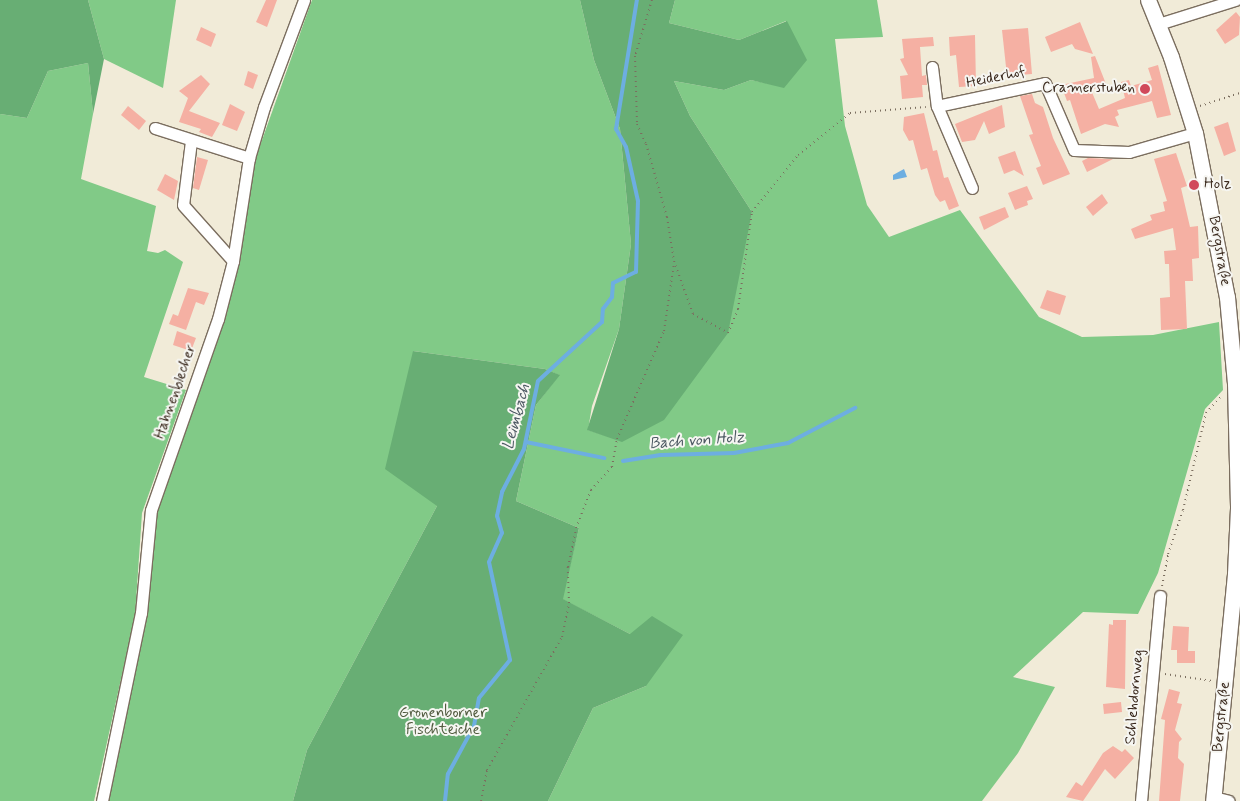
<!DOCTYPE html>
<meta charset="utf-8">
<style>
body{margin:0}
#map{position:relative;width:1240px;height:801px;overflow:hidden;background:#f1ebd8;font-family:Mynerve,sans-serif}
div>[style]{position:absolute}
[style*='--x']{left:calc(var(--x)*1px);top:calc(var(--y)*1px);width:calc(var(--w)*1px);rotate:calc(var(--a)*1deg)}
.green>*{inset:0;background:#81ca87}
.forest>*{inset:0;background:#68ae74}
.water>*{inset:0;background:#6daee1}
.stream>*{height:4px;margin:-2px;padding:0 2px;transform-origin:2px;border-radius:2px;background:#6daee1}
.building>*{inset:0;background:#f5b0a3}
.path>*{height:2px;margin-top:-1px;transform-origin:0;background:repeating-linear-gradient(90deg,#7b6e5f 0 1px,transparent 0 5px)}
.roads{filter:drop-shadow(1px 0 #7b6e5f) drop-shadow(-1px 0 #7b6e5f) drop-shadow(0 1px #7b6e5f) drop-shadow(0 -1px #7b6e5f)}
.street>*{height:11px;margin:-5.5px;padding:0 5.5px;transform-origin:5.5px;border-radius:5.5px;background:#fff}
.secondary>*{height:15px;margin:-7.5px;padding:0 7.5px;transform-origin:7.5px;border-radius:7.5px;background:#fff}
.dots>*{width:14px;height:14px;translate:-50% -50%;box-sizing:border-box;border:2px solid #f6f6f2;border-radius:50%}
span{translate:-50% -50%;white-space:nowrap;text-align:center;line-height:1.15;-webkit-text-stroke:4px #f6f6f2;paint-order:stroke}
.street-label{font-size:15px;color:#3b2a1e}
.poi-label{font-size:15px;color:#3b2a1e}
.right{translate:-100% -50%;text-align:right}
.left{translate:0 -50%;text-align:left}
.park-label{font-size:15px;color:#505a3e}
.water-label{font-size:16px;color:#4c5862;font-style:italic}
</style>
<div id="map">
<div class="green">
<div style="clip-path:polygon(88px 0,176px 0,163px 88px,104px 59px)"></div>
<div style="clip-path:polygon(312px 0,580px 0,594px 60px,620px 129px,631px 244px,619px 329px,592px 406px,588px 430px,622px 441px,738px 272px,752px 212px,690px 116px,674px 81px,724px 90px,751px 80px,784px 87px,786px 21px,739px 40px,669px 23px,675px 0,877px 0,883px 37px,835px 39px,845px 126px,867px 205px,889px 237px,960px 210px,1039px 317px,1082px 337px,1153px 335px,1219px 322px,1223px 390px,1205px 409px,1158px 573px,1138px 614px,1083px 612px,1013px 677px,1055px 687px,1018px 753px,982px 801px,548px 801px,593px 708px,646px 686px,630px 634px,562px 599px,579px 528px,516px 501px,536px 405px,559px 375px,545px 369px,413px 351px,437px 506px,307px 750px,293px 801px,107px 801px,155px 511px,227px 313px,241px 249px,252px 168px)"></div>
<div style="clip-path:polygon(88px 63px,93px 114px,81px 179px,156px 206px,147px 251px,158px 253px,165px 250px,183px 262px,144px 377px,186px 390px,142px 513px,135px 616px,94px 801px,0 801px,0 114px,27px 118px,48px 71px)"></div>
</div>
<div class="forest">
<div style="clip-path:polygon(0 0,88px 0,104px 59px,93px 114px,88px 63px,48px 71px,27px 118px,0 114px)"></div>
<div style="clip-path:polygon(580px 0,675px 0,669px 23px,739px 40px,787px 21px,807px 60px,784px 88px,751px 80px,724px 90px,674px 81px,690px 116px,752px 212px,728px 333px,664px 420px,622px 442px,587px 430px,619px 329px,631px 244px,620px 129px,594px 60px)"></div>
<div style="clip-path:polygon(413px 351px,545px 369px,560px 375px,536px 405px,516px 501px,579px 528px,563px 599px,630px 634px,652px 616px,683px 635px,646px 686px,593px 708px,548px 801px,293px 801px,307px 750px,437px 506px,385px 469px)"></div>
</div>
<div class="water">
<div style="clip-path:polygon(904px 169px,907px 177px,893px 180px,893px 175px)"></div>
</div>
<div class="stream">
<div style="--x:526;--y:442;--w:80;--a:11.6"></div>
<div style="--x:623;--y:461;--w:38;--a:-9"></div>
<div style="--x:661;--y:455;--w:73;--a:-1.6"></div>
<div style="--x:734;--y:453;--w:55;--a:-10.5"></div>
<div style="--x:788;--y:443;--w:76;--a:-27.6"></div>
<div style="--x:445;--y:801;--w:27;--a:-84"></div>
<div style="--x:448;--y:774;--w:55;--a:-61.6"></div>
<div style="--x:474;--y:726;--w:28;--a:-80"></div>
<div style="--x:479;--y:698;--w:49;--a:-50.8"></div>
<div style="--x:510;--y:660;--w:100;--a:-102.1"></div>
<div style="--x:489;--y:562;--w:32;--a:-66"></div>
<div style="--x:502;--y:533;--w:18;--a:-106"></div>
<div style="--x:497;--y:516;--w:25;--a:-78"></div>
<div style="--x:502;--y:492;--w:48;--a:-62.9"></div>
<div style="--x:524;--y:449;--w:69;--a:-78.4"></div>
<div style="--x:538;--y:381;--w:87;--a:-42.7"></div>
<div style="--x:602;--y:322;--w:13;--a:-86"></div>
<div style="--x:603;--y:309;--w:15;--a:-53"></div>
<div style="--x:612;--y:297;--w:14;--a:-86"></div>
<div style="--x:613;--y:283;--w:25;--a:-26"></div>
<div style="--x:636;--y:272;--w:71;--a:-88.4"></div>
<div style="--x:638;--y:201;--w:55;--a:-102.5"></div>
<div style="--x:626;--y:147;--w:21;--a:-119"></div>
<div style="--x:616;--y:129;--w:131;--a:-80.8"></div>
</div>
<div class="building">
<div style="clip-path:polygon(266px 0,277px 0,267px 27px,256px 22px)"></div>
<div style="clip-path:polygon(1236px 12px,1240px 17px,1239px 35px,1225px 44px,1216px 30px)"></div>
<div style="clip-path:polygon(1080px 22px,1093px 54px,1075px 49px,1072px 44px,1051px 52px,1045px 37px)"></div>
<div style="clip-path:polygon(201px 27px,216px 34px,211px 47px,196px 40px)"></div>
<div style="clip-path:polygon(1028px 28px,1032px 74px,1007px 76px,1002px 30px)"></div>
<div style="clip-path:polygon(975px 35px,976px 86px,959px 87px,956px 55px,950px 56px,949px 37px)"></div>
<div style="clip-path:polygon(933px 37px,934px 46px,920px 47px,922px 76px,926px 75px,927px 85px,922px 85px,923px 97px,902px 99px,900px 76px,908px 75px,900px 59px,904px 58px,902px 39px)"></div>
<div style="clip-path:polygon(1095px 56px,1106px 84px,1091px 90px,1099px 109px,1125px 98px,1121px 82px,1129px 80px,1131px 86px,1152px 80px,1148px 68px,1158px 65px,1171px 115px,1157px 118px,1152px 101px,1117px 110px,1119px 115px,1115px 117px,1119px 127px,1105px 124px,1081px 134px,1070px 100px,1067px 101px,1061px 85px,1094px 78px,1091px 57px)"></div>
<div style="clip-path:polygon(248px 71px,258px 75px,253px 89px,244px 85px)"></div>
<div style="clip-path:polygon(201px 75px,210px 84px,189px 111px,220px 123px,212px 137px,199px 132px,201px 129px,179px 122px,188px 98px,179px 91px)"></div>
<div style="clip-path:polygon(1032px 94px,1035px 103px,1043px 107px,1053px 138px,1070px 174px,1043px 185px,1036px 168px,1041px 166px,1029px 135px,1033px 134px,1020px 96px)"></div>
<div style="clip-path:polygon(230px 104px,245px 112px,237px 131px,222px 125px)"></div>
<div style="clip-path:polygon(1002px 105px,1005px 127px,989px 134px,984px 121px,975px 140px,962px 142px,955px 124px)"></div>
<div style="clip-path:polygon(128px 106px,146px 121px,139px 130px,121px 115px)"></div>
<div style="clip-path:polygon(924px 113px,933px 151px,937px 150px,944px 178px,948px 177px,959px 206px,949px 210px,945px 200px,940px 202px,935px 195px,927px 168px,921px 170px,913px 140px,909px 141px,903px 130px,904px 117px)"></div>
<div style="clip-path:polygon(1228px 122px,1236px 151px,1224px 156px,1214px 127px)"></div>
<div style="clip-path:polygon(1015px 151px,1024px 176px,1014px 170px,1004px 174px,998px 157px)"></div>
<div style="clip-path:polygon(1176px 153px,1187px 186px,1181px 188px,1190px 227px,1198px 226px,1199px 258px,1192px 259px,1193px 281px,1185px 281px,1187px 329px,1161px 330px,1160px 298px,1170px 297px,1169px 264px,1165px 264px,1164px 251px,1176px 250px,1173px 228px,1135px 239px,1131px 229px,1152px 220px,1150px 215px,1165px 211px,1163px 202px,1167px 201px,1154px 159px)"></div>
<div style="clip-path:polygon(197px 157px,208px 160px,199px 190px,193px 188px)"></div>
<div style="clip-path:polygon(1088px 158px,1110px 159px,1113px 159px,1087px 172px,1082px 161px)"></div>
<div style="clip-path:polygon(165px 174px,178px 181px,174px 200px,157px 190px)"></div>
<div style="clip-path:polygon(1027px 186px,1033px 199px,1027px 201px,1028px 205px,1015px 210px,1008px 193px)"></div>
<div style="clip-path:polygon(1102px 194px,1108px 203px,1093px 216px,1086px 207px)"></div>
<div style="clip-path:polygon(1005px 207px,1009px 217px,984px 230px,979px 217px)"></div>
<div style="clip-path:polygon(188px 288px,209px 293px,204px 305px,196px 302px,186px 330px,169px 324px,173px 314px,178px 316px)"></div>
<div style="clip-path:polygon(1047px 290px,1066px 296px,1060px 315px,1040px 308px)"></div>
<div style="clip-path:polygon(177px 331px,196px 338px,191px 351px,173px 345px)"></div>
<div style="clip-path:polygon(1113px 620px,1126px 620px,1125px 689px,1106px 687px,1109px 624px,1113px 625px)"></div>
<div style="clip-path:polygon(1173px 626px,1189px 627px,1188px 651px,1195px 651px,1195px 663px,1177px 663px,1177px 650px,1171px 650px)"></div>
<div style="clip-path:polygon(1169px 689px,1180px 692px,1177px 703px,1182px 704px,1175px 730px,1182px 739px,1179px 742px,1178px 758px,1184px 764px,1180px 801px,1159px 801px,1165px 720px,1161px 719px)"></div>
<div style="clip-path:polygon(1121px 702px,1122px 712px,1104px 714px,1103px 704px)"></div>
<div style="clip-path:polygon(1113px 746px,1122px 752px,1125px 749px,1134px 758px,1115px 779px,1105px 769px,1083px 801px,1066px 797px,1076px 782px,1082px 786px,1103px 753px)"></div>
</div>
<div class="path">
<div style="--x:652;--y:0;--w:59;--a:106.9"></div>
<div style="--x:635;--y:56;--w:68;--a:88.3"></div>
<div style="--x:637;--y:124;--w:22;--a:66"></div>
<div style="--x:646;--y:144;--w:76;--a:74"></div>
<div style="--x:667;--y:217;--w:45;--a:81"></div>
<div style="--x:674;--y:261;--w:56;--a:70.3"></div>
<div style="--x:693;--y:314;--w:40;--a:28"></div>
<div style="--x:728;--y:333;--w:26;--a:-67"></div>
<div style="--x:738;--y:309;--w:98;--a:-81.8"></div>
<div style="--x:752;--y:212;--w:73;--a:-51.1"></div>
<div style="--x:798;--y:155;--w:67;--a:-38.9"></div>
<div style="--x:850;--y:113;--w:76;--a:-4.5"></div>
<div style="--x:1200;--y:106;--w:42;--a:-18"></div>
<div style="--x:1162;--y:586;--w:33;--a:-79"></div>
<div style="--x:1168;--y:554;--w:46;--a:-71.2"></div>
<div style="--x:1183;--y:510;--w:100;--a:-76.7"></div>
<div style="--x:1206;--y:413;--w:24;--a:-48"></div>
<div style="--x:1165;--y:674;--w:48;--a:8.5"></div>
<div style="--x:481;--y:801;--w:32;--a:-79"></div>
<div style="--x:487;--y:770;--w:153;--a:-60.6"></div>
<div style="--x:562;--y:637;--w:35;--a:-78"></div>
<div style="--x:569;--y:603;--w:36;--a:-92"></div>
<div style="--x:568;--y:567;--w:40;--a:-78"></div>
<div style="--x:576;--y:528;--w:41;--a:-68.5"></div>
<div style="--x:591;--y:490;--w:31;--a:-48"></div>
<div style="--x:612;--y:467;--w:28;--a:-80"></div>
<div style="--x:617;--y:439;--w:118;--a:-66.5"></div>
<div style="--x:664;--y:331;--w:69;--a:-81.6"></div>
</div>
<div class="roads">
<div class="street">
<div style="--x:1158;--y:24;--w:81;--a:-17.3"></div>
<div style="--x:932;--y:67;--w:39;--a:83"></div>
<div style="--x:937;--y:106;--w:89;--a:66.9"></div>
<div style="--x:937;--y:106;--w:110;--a:-12"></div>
<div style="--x:1045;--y:83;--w:73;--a:66.6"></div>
<div style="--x:1074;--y:150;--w:55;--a:2.1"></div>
<div style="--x:1129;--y:152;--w:69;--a:-16.1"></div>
<div style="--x:155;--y:128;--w:99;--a:17.7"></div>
<div style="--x:191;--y:141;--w:64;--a:97.1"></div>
<div style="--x:183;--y:205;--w:75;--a:48.2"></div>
<div style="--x:1213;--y:797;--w:16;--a:14"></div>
<div style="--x:102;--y:801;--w:192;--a:-78.3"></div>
<div style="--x:141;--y:613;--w:103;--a:-84.5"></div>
<div style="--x:151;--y:510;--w:202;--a:-70.7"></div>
<div style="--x:218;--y:319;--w:60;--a:-75.5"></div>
<div style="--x:233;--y:261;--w:104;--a:-81.2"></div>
<div style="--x:249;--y:158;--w:53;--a:-73.6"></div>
<div style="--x:264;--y:107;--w:114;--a:-69.5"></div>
<div style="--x:1141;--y:801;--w:206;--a:-84.7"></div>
</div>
<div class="secondary">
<div style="--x:1148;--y:0;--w:61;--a:68"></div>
<div style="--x:1171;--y:57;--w:80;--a:72.5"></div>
<div style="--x:1195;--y:133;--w:167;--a:79"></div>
<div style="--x:1227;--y:297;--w:86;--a:84.7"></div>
<div style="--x:1235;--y:383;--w:125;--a:88.6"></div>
<div style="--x:1238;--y:508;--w:66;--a:92.6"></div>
<div style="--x:1235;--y:574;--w:228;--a:95.5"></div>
</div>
</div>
<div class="dots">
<div style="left:1145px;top:89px;background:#d1495b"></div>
<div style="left:1194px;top:185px;background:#d1495b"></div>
</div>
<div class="street-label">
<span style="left:996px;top:78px;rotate:-12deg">Heiderhof</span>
<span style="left:1219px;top:251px;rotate:80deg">Bergstraße</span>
<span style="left:176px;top:392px;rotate:-71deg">Hahnenblecher</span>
<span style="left:1135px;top:697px;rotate:-85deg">Schlehdornweg</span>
<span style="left:1222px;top:717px;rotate:-84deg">Bergstraße</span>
</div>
<div class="poi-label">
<span class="right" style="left:1135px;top:89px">Cramerstuben</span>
<span class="left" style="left:1204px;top:185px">Holz</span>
</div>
<div class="park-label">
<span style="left:443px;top:722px">Gronenborner<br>Fischteiche</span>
</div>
<div class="water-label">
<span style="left:517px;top:417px;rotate:-75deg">Leimbach</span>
<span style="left:697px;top:441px;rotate:-4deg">Bach von Holz</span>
</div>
</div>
